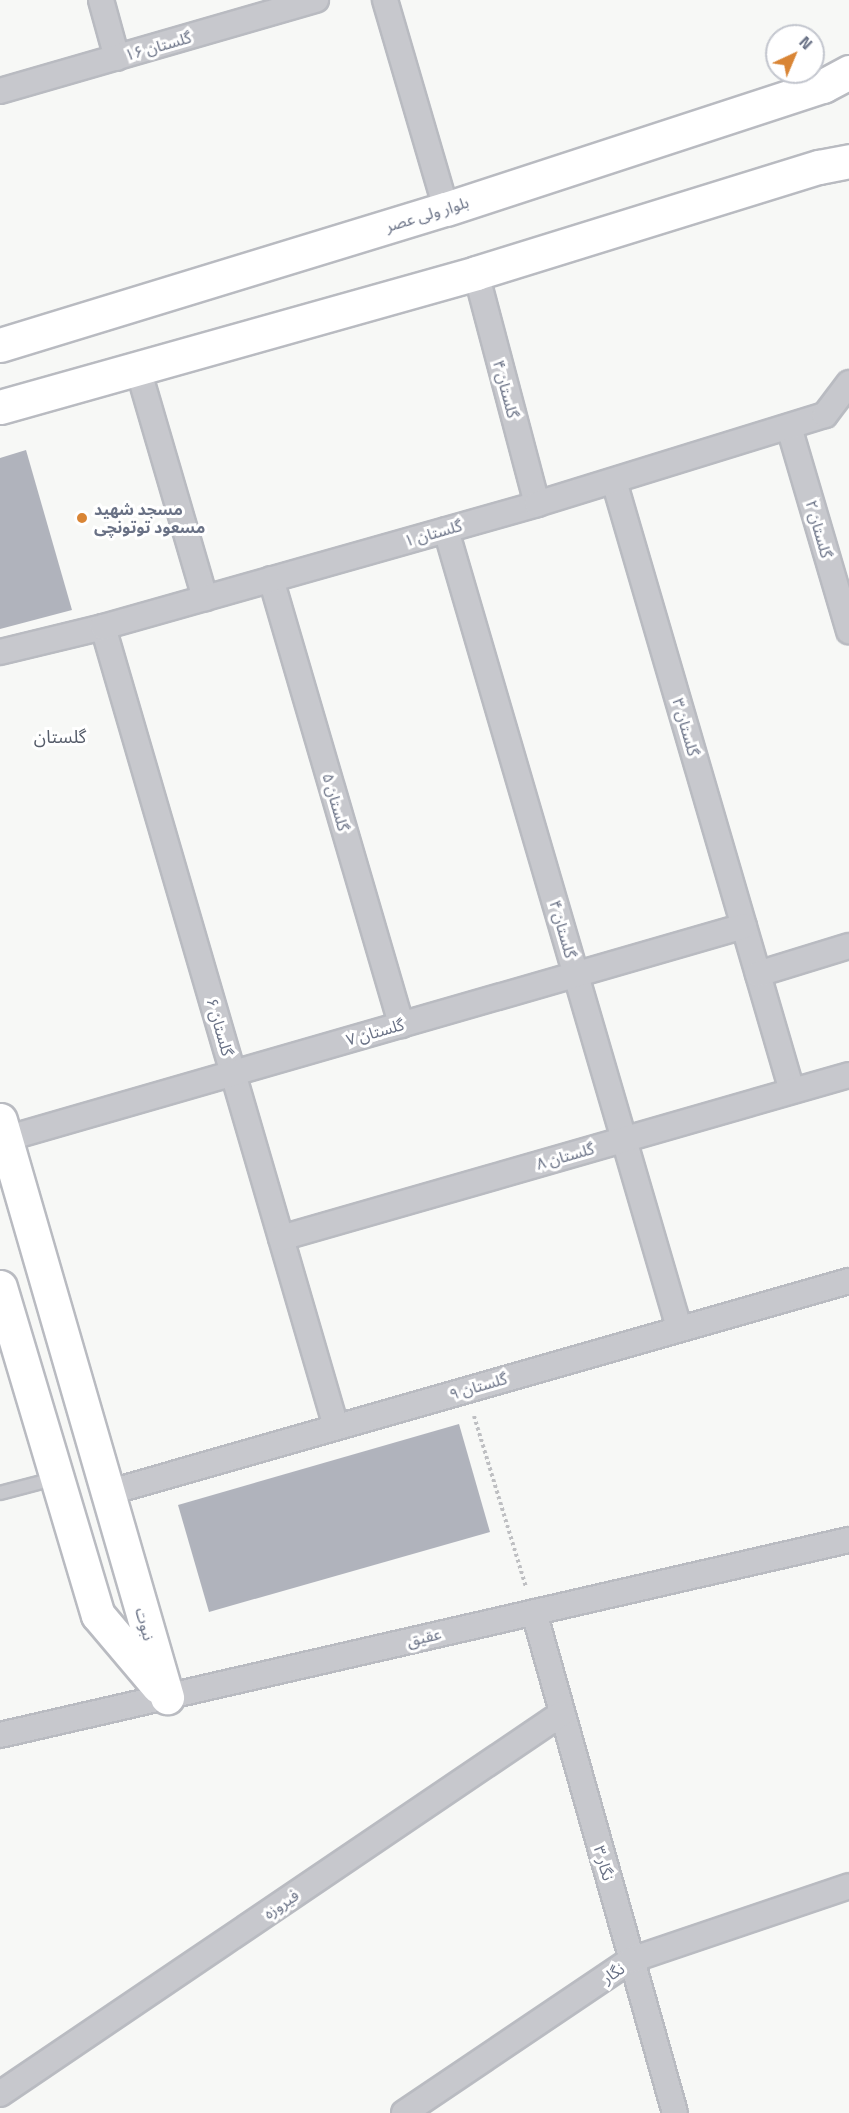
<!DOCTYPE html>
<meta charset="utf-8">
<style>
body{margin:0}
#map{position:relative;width:849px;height:2113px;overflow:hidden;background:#f7f8f6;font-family:"Titillium Web","Noto Sans Arabic",sans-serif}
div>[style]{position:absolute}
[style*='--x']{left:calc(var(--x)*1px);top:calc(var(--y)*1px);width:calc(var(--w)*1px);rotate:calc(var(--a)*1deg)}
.building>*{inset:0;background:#b0b3bc}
.path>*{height:4px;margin-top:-2px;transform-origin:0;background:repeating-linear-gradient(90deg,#bebfc2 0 3px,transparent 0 6px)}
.roads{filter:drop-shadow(2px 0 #b9bbc1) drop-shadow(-2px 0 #b9bbc1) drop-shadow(0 2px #b9bbc1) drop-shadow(0 -2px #b9bbc1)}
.lane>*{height:12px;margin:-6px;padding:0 6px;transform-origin:6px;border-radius:6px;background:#c7c8cd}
.street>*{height:24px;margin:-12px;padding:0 12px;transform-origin:12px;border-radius:12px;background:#c7c8cd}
.secondary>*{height:33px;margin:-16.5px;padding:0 16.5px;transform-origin:16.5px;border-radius:16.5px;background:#fff}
.dots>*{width:16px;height:16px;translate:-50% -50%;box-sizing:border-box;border:3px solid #fff;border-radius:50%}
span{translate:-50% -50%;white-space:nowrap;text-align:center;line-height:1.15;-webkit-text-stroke:6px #fff;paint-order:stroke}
.street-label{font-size:16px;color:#697185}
.poi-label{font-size:16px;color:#697185;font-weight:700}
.left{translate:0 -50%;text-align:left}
.neighbourhood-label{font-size:18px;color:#565d6a}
.north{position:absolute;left:765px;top:24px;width:60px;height:60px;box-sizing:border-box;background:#fff;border:2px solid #c3c6ce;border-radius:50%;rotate:44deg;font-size:16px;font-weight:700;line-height:24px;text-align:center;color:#697185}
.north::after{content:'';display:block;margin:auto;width:21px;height:27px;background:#d98535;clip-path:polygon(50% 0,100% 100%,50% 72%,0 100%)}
</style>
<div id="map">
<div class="building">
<div style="clip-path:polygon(26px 450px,72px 610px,0 629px,0 458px)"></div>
<div style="clip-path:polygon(459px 1424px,490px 1532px,209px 1612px,178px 1505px)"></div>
</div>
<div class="path">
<div style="--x:474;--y:1416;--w:179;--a:73.1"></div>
</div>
<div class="roads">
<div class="lane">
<div style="--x:0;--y:1493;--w:59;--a:-14.7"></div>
</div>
<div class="street">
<div style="--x:101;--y:0;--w:60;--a:74.6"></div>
<div style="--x:385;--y:0;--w:218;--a:73.7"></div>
<div style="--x:0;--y:91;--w:329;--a:-16.1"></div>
<div style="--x:476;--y:273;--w:239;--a:75.2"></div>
<div style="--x:138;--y:369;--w:239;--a:73.7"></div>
<div style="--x:789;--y:427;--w:213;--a:73.6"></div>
<div style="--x:614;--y:481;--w:635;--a:73.73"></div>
<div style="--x:446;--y:530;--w:831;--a:73.72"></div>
<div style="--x:271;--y:579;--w:465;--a:73.7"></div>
<div style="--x:103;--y:627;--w:833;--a:73.76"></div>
<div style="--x:0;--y:652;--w:106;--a:-13.6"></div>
<div style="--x:103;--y:627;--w:451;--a:-15.8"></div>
<div style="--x:537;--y:504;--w:301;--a:-17.2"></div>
<div style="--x:825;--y:415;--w:40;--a:-53"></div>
<div style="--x:758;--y:974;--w:95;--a:-17.1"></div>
<div style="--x:5;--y:1139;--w:769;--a:-16.08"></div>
<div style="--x:281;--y:1238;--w:591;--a:-16.01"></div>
<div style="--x:107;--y:1493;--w:772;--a:-15.95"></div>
<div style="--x:534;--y:1612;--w:520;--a:74.28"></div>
<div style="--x:0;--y:1735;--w:871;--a:-12.94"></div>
<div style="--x:0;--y:2094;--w:678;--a:-34.11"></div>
<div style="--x:404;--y:2113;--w:274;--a:-34"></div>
<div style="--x:631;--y:1960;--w:230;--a:-18.7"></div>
</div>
<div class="secondary">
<div style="--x:0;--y:345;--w:466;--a:-17"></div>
<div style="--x:446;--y:209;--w:397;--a:-18.1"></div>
<div style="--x:823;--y:86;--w:30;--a:-28"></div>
<div style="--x:0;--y:407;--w:495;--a:-15.7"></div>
<div style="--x:476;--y:273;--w:359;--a:-17.2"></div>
<div style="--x:819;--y:167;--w:31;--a:-11"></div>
<div style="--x:0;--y:1120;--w:601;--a:73.86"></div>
<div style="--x:0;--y:1287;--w:342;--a:73.4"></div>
<div style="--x:98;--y:1615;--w:93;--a:49.8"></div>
</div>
</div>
<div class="dots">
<div style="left:82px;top:518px;background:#d98535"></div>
</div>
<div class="street-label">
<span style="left:158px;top:46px;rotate:-16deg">گلستان ۱۶</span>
<span style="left:427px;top:214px;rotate:-17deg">بلوار ولی عصر</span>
<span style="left:506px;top:389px;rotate:75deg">گلستان ۴</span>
<span style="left:819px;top:529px;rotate:74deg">گلستان ۲</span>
<span style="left:433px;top:533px;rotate:-16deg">گلستان ۱</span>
<span style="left:686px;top:727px;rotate:74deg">گلستان ۳</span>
<span style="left:336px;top:802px;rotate:74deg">گلستان ۵</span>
<span style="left:563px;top:929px;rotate:74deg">گلستان ۴</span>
<span style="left:220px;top:1027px;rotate:74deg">گلستان ۶</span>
<span style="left:375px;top:1032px;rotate:-16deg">گلستان ۷</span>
<span style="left:565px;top:1156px;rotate:-16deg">گلستان ۸</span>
<span style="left:478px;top:1386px;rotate:-16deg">گلستان ۹</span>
<span style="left:145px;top:1624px;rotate:74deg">نبوت</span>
<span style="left:424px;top:1637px;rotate:-13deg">عقیق</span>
<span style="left:604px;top:1863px;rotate:74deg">نگار ۳</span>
<span style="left:281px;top:1904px;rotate:-34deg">فیروزه</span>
<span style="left:613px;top:1973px;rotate:-34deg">نگار</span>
</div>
<div class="poi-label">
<span class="left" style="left:94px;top:518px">مسجد شهید<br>مسعود توتونچی</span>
</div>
<div class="neighbourhood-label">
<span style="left:60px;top:737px">گلستان</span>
</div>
<div class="north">N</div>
</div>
